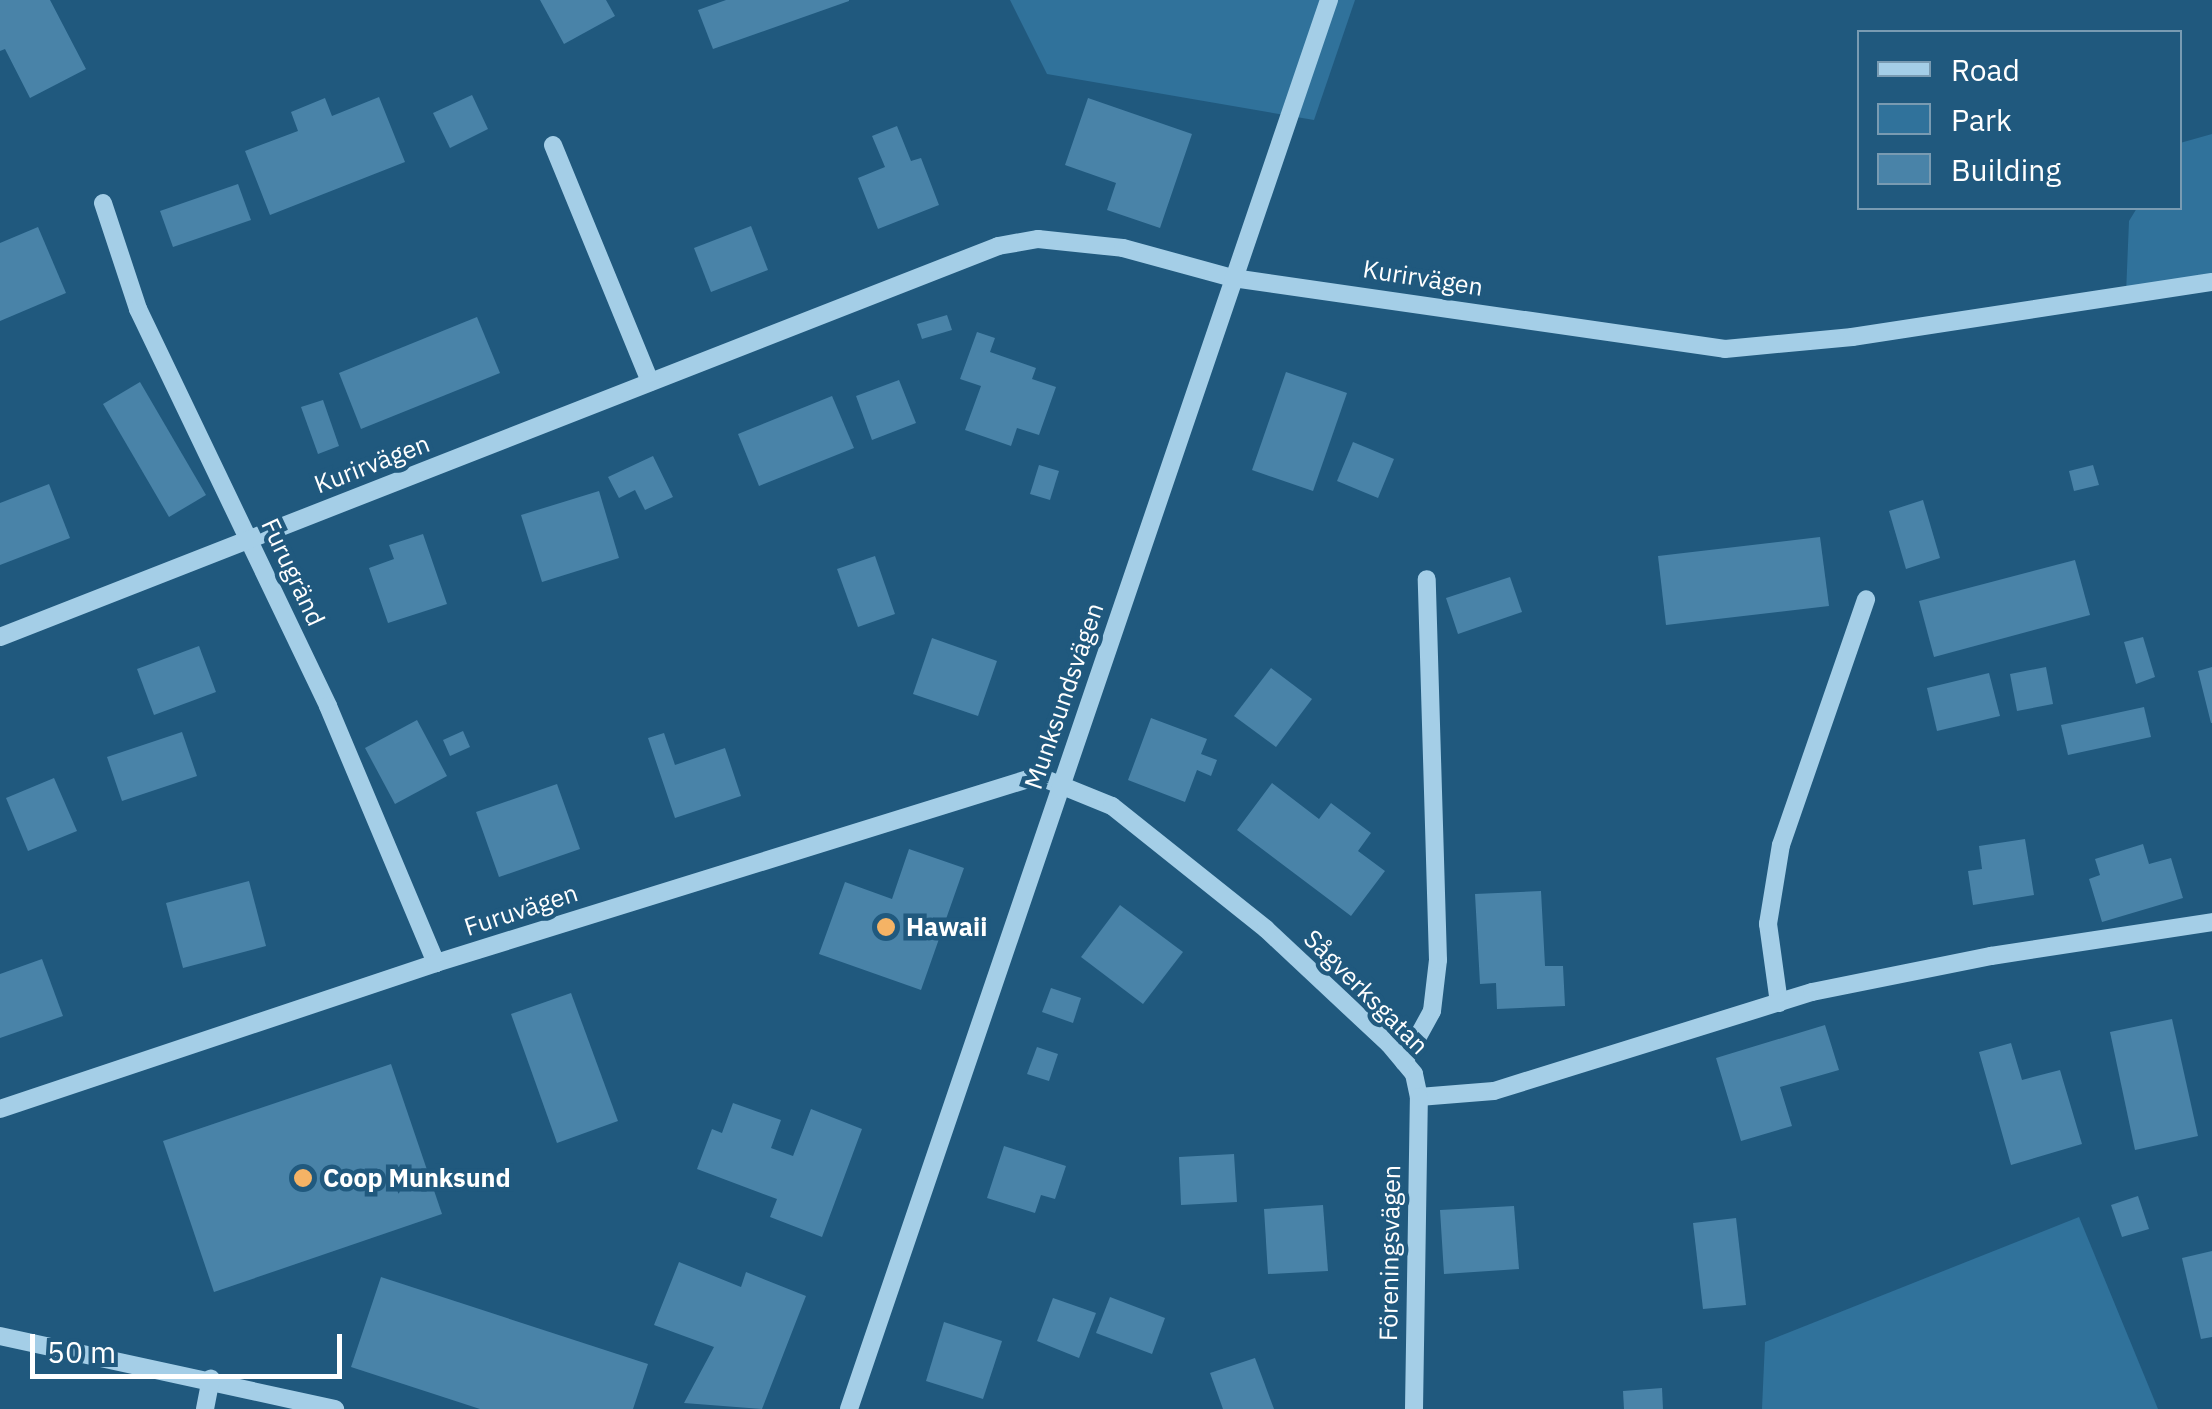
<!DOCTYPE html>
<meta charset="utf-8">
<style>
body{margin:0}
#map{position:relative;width:2212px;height:1409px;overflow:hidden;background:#20597e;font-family:"IBM Plex Sans",sans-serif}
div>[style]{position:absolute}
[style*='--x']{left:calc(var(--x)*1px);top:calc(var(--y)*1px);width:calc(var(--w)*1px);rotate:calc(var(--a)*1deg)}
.green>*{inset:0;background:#30729b}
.building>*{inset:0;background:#4983a8}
.minor>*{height:18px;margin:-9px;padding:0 9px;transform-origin:9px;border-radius:9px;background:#a4cee7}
.dots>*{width:28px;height:28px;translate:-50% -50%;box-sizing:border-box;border:5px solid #20597e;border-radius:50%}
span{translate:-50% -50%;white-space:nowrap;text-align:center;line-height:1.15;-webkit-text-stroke:9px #20597e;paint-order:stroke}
.street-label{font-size:25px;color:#fff}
.poi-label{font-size:25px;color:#fff;font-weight:700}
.left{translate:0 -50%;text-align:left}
.legend{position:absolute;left:1857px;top:30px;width:325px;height:180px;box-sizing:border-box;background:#20597e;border:2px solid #799bb2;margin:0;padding:12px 18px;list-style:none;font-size:30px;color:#fff}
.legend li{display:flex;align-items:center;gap:20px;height:50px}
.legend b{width:50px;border:2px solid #799bb2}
.scale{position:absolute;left:30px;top:1334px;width:312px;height:45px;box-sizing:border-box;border:5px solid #fff;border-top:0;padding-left:12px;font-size:30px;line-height:35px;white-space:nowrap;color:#fff;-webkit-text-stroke:8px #20597e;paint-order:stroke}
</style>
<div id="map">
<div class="green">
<div style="clip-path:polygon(1010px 0,1355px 0,1314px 120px,1047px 74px)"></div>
<div style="clip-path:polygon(2212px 134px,2212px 281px,2126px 294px,2129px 221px,2137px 208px,2180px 208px,2180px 143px)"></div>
<div style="clip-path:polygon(2079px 1217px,2158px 1409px,1762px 1409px,1765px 1342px)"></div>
</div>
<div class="building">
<div style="clip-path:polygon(0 0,50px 0,86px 69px,30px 98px,5px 49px,0 51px)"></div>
<div style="clip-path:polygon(540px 0,606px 0,615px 16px,564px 44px)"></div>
<div style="clip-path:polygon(726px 0,849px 0,849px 1px,713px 49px,698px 10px)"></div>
<div style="clip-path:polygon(472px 95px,488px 129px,450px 148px,433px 113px)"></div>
<div style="clip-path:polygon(379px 97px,405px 162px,270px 215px,245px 151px,298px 131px,291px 112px,325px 98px,332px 116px)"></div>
<div style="clip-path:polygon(1088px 98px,1192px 134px,1160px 228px,1107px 210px,1116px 183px,1065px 165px)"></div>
<div style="clip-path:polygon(897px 126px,911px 161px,921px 158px,939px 205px,878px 229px,858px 178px,885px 167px,872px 136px)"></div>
<div style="clip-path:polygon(238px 184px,251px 220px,173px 247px,160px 211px)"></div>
<div style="clip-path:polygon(751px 226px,768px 270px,711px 292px,694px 248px)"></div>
<div style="clip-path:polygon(38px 227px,66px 293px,0 321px,0 243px)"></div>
<div style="clip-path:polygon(947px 315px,952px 330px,922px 339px,917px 324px)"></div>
<div style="clip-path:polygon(477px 317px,500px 373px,361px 429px,339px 373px)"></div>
<div style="clip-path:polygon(977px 332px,995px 338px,990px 352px,1036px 368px,1032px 379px,1056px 387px,1039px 435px,1017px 428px,1011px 446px,965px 430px,981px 386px,960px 379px)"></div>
<div style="clip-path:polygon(1286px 372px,1347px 393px,1313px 491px,1252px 470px)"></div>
<div style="clip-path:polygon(899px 380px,916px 423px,872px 440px,856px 396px)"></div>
<div style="clip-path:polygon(140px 382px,206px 495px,169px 517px,103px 404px)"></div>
<div style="clip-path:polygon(832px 396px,854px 448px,759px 486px,738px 434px)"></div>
<div style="clip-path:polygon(323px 400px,339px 446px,318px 454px,301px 407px)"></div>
<div style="clip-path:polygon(1353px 442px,1394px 459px,1378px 498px,1337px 481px)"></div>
<div style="clip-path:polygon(653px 456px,673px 497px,645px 510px,635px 490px,619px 498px,608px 477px)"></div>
<div style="clip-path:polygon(1039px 465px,1059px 471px,1050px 500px,1030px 494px)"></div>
<div style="clip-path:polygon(2093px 465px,2099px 485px,2074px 491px,2069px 471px)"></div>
<div style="clip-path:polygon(49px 484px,70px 538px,0 565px,0 503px)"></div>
<div style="clip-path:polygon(599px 491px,619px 558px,542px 582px,521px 515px)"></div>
<div style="clip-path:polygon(1923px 500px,1940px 558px,1906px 569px,1889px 511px)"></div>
<div style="clip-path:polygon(423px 534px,447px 604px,388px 623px,369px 568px,394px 559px,389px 545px)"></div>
<div style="clip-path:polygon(1820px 537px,1829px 606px,1666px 625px,1658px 556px)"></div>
<div style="clip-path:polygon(875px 556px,895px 614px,858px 627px,837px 569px)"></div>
<div style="clip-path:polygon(2075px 560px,2090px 615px,1934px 657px,1919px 601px)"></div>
<div style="clip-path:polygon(1510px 577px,1522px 612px,1458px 634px,1446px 598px)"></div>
<div style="clip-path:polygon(2143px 637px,2155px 677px,2136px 684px,2124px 642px)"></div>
<div style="clip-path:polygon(932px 638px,997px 661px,978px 716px,913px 694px)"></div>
<div style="clip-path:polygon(199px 646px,216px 692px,154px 715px,137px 669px)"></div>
<div style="clip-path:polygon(2046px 667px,2053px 704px,2017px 711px,2010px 674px)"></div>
<div style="clip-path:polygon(2212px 667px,2212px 723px,2211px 723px,2198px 671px)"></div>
<div style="clip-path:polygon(1271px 668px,1312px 699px,1276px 747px,1234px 716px)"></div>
<div style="clip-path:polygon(1989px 673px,2000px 716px,1937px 731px,1927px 688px)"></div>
<div style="clip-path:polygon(2144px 707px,2151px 737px,2068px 755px,2061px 725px)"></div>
<div style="clip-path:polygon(1151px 718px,1207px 739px,1201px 754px,1217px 760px,1211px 776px,1197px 770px,1185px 802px,1128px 780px)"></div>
<div style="clip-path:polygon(417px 720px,447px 776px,395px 804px,365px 748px)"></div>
<div style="clip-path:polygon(463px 731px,470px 747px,450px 756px,443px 740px)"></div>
<div style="clip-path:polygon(182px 732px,197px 776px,122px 801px,107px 757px)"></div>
<div style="clip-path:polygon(664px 733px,675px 765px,725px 748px,741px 796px,675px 818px,648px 738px)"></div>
<div style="clip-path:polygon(54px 778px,77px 831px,28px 851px,6px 798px)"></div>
<div style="clip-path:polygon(1272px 783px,1319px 819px,1331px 803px,1371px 833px,1358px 851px,1385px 871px,1351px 916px,1237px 830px)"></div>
<div style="clip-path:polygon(557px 784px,580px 849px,499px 877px,476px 812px)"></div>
<div style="clip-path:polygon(2025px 839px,2034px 895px,1973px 905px,1968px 871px,1982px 869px,1979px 846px)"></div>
<div style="clip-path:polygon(2143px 844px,2149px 864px,2171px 858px,2183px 898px,2102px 922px,2089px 879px,2100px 875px,2095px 859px)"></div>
<div style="clip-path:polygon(909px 849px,964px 868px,921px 990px,819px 954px,845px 882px,892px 899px)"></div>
<div style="clip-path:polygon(249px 881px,266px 946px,183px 968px,166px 903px)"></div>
<div style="clip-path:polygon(1541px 891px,1545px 966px,1563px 966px,1565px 1006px,1497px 1009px,1496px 983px,1480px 984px,1475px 894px)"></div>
<div style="clip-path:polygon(1120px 905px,1183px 952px,1143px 1004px,1081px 957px)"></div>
<div style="clip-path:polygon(42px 959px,63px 1016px,0 1038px,0 974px)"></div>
<div style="clip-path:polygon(1051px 988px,1081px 998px,1073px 1023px,1042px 1012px)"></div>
<div style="clip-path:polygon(571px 993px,618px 1121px,557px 1143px,511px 1014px)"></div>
<div style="clip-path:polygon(2172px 1019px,2198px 1136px,2135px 1150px,2110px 1032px)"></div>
<div style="clip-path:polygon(1825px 1025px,1839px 1070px,1780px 1087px,1792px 1126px,1741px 1141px,1716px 1058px)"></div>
<div style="clip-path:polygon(2011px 1043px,2022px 1080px,2060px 1070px,2082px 1144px,2011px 1165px,1979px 1052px)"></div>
<div style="clip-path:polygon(1037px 1047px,1058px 1054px,1049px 1081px,1027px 1074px)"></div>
<div style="clip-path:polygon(391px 1064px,442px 1214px,214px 1292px,163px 1141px)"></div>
<div style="clip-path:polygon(733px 1103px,781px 1120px,771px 1148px,793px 1156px,811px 1109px,862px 1129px,822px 1237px,770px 1217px,777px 1199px,697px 1169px,712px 1129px,722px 1133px)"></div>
<div style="clip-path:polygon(1004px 1146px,1066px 1166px,1055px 1199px,1041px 1195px,1035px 1213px,987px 1198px)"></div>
<div style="clip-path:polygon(1234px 1154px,1237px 1202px,1181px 1205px,1179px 1157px)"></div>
<div style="clip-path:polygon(2138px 1196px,2149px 1229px,2122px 1237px,2111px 1205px)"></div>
<div style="clip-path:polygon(1323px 1205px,1328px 1271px,1268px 1274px,1264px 1209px)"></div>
<div style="clip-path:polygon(1514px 1206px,1519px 1269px,1444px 1274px,1440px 1210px)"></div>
<div style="clip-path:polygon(1736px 1218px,1746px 1305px,1703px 1309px,1693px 1223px)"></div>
<div style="clip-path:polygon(2212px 1251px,2212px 1337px,2201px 1339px,2182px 1258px)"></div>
<div style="clip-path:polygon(679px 1262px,741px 1287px,746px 1272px,806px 1296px,762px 1409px,684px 1403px,714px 1347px,654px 1325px)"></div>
<div style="clip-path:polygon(381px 1277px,648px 1364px,633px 1409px,480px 1409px,351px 1367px)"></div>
<div style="clip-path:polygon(1110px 1297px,1165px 1318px,1152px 1354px,1096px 1333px)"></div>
<div style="clip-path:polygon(1053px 1298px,1096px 1313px,1079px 1358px,1037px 1341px)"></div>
<div style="clip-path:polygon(944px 1322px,1002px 1341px,983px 1399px,926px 1381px)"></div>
<div style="clip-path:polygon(1255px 1358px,1274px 1409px,1223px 1409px,1210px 1373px)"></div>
<div style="clip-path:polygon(1662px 1388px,1663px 1409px,1624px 1409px,1623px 1391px)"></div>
</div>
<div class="minor">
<div style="--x:553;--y:145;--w:256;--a:67.7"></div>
<div style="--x:103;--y:203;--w:112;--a:71.7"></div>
<div style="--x:138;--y:309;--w:440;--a:64.4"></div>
<div style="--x:328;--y:706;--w:279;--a:67.2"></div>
<div style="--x:0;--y:637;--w:1072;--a:-21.39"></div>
<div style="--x:998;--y:246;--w:41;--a:-9.9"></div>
<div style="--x:1038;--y:239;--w:85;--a:6"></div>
<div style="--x:1123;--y:248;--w:114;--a:15.3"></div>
<div style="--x:1233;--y:278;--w:497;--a:8.2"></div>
<div style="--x:1725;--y:349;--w:128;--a:-5.4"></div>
<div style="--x:1852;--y:337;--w:364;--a:-8.7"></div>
<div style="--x:1779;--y:1003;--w:80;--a:-97.9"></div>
<div style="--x:1768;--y:924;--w:80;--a:-80.7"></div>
<div style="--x:1781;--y:845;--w:260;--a:-70.9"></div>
<div style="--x:1404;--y:1062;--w:58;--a:-61.2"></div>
<div style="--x:1432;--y:1011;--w:51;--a:-83.3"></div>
<div style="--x:1438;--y:960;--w:381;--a:-91.7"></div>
<div style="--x:0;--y:1109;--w:460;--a:-18.5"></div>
<div style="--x:436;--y:963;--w:630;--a:-17.26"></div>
<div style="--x:1038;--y:776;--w:80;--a:22.1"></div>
<div style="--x:1112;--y:806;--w:197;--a:38.6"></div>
<div style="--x:1266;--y:929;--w:168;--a:43.1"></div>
<div style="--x:1389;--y:1044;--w:39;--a:50"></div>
<div style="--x:1414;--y:1074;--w:24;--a:78"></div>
<div style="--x:1419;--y:1097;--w:75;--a:-4.6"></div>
<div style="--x:1494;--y:1091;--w:333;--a:-17.3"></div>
<div style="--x:1812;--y:992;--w:183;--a:-11.4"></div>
<div style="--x:1991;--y:956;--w:224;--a:-8.7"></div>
<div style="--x:0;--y:1336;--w:343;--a:12.3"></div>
<div style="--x:205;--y:1409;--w:31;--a:-79"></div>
<div style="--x:849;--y:1409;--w:1489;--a:-71.19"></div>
<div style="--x:1414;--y:1409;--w:312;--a:-89.1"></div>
</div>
<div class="dots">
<div style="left:886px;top:927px;background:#f5b365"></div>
<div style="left:303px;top:1178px;background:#f5b365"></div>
</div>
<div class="street-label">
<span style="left:1423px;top:278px;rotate:9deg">Kurirvägen</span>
<span style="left:372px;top:464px;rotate:-21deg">Kurirvägen</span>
<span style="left:293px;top:572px;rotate:65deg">Furugränd</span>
<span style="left:1064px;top:696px;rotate:-71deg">Munksundsvägen</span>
<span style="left:521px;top:910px;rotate:-18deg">Furuvägen</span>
<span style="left:1366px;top:992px;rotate:45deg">Sågverksgatan</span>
<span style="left:1390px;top:1253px;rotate:-89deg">Föreningsvägen</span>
</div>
<div class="poi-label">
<span class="left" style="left:906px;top:927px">Hawaii</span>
<span class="left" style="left:323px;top:1178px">Coop Munksund</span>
</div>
<ul class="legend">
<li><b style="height:12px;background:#a4cee7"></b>Road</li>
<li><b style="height:28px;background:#30729b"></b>Park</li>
<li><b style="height:28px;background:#4983a8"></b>Building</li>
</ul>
<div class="scale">50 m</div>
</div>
